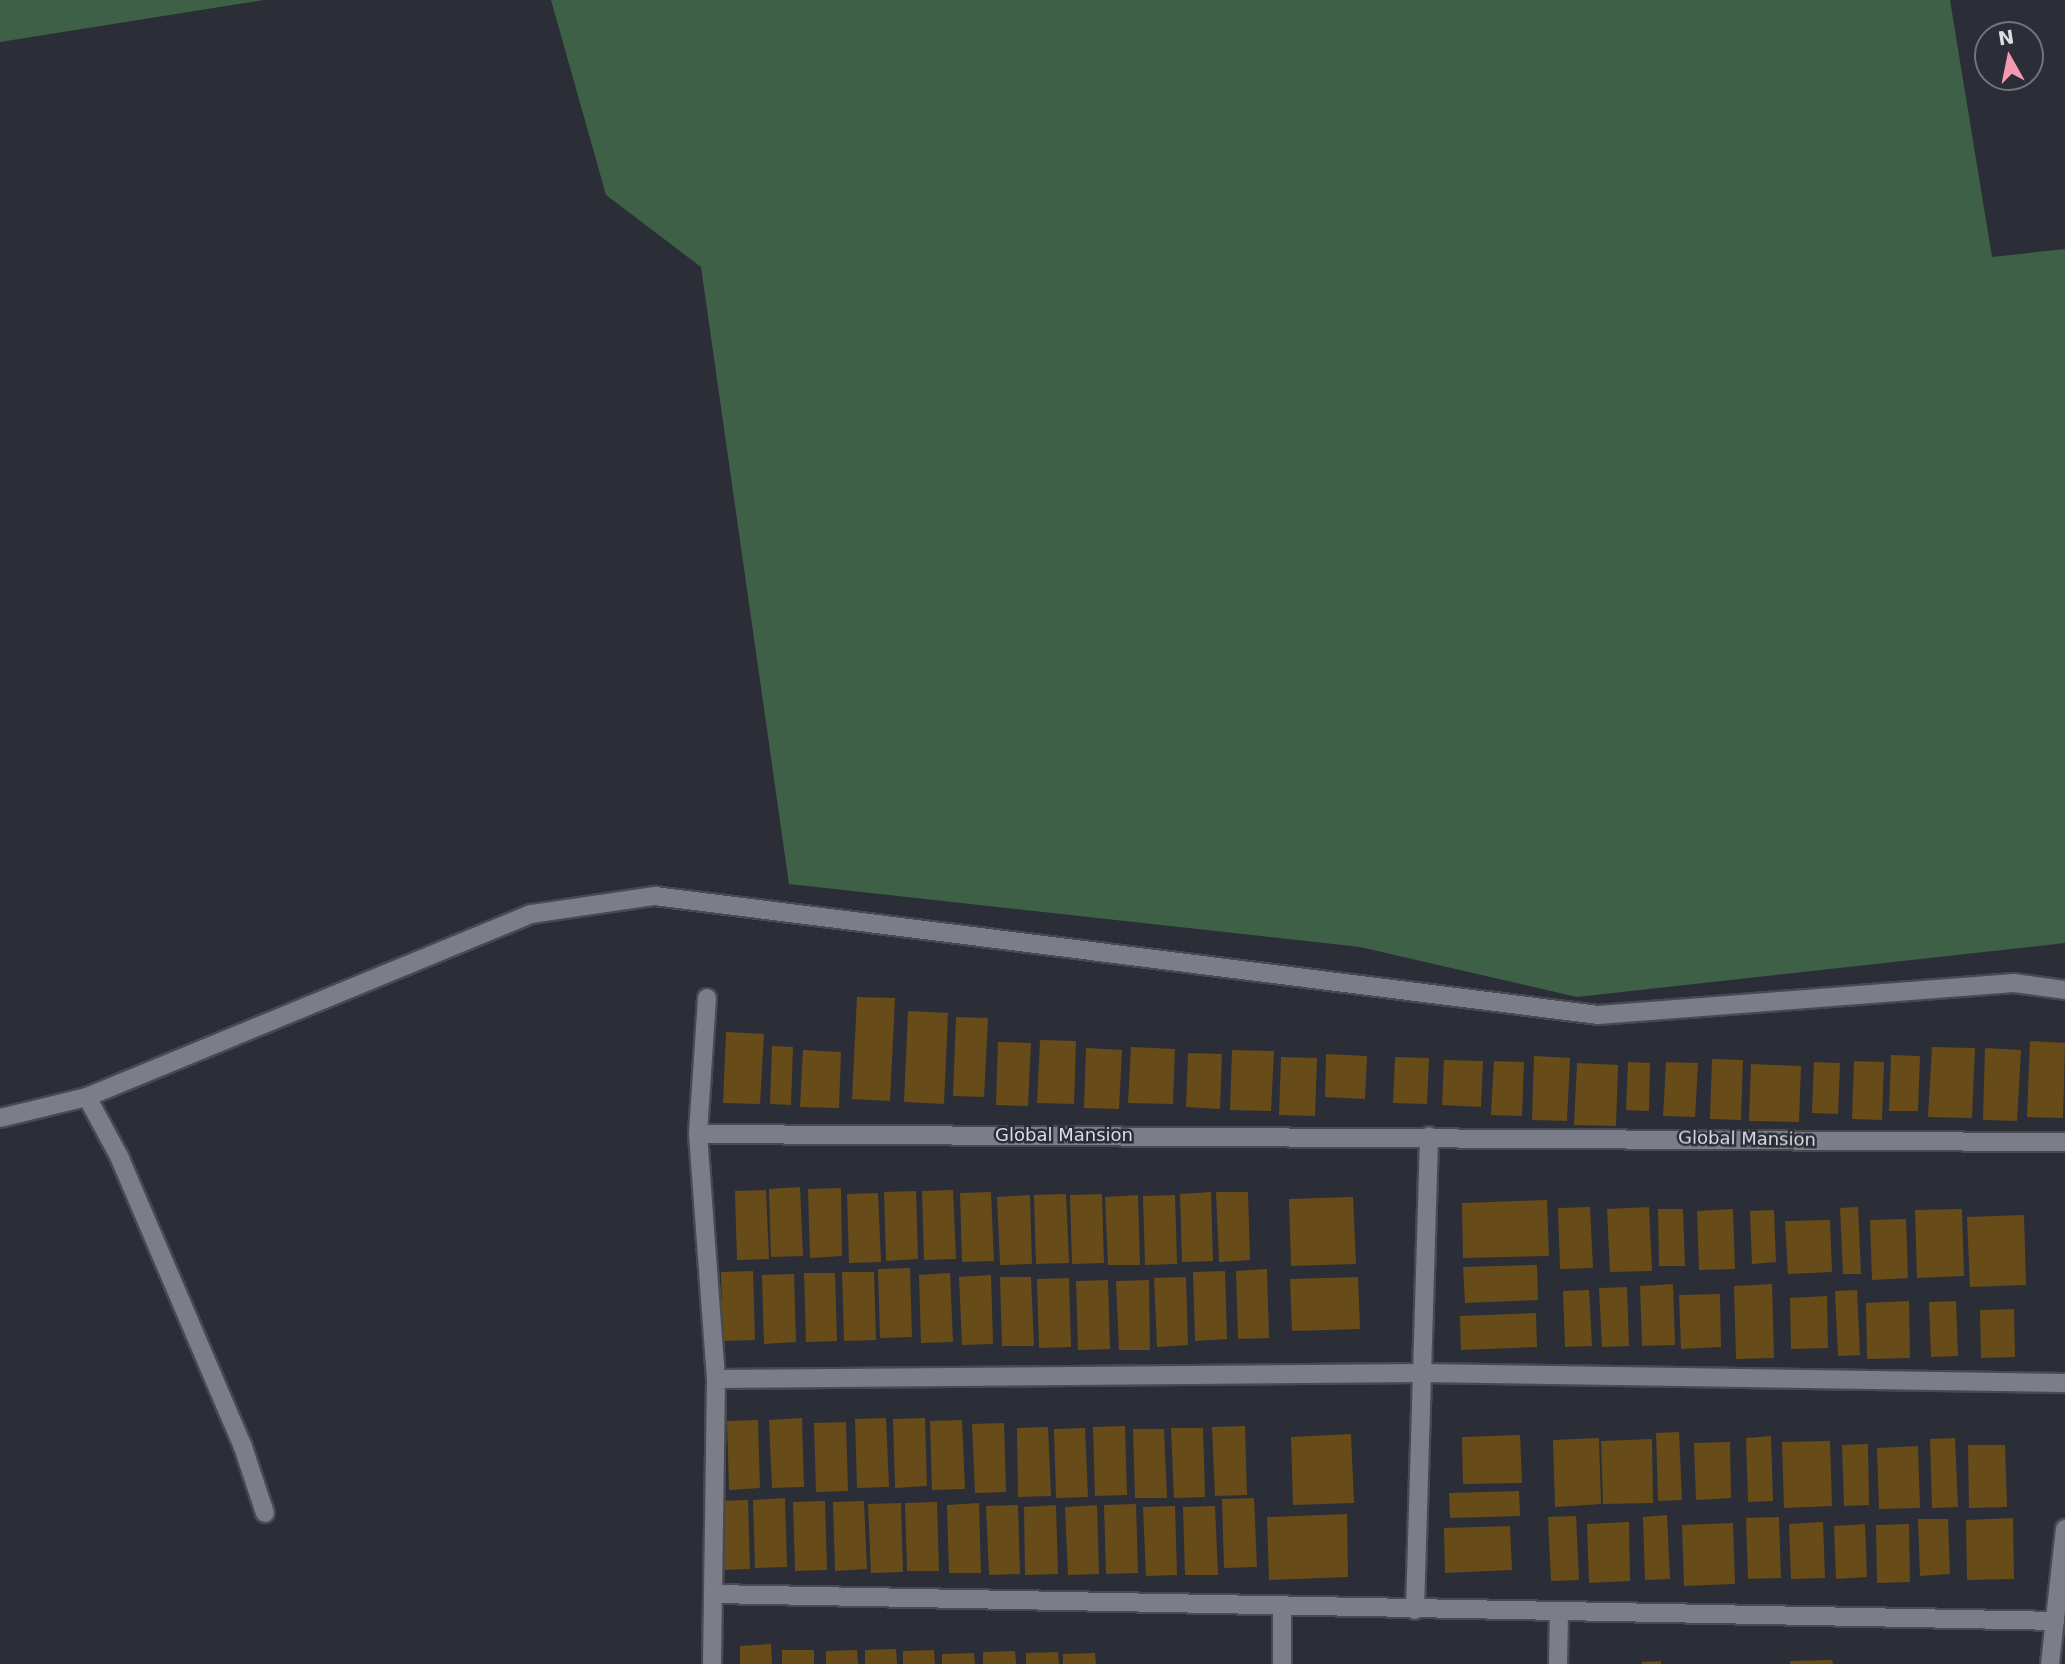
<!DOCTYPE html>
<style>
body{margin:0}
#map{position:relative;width:2065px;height:1664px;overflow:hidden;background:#2b2d37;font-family:"DejaVu Sans",sans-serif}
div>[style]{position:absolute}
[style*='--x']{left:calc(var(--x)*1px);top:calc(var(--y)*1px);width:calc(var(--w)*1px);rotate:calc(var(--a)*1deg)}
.green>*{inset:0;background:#3d6047}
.building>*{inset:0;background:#674c1a}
.roads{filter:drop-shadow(2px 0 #484951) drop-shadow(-2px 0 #484951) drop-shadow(0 2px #484951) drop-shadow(0 -2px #484951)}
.service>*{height:18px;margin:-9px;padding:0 9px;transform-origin:9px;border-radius:9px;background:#7b7d88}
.minor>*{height:18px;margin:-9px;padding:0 9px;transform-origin:9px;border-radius:9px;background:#7b7d88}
span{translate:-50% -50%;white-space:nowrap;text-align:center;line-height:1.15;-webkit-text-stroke:5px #2b2d37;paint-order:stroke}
.street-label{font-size:18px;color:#dcdee4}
.north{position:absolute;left:1974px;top:21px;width:70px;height:70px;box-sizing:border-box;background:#2b2d37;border:2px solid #72747c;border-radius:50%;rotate:351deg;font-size:19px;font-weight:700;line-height:28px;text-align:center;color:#dcdee4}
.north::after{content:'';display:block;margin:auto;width:24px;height:32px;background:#f19ab1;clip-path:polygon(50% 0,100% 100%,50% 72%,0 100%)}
</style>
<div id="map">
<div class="green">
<div style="clip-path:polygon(0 0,264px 0,0 42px)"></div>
<div style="clip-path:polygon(551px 0,1950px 0,1992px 257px,2065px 249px,2065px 943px,1577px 997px,1360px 947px,789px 884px,701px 267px,606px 195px)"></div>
</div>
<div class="building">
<div style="clip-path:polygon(857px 997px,895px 998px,890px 1101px,852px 1099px)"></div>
<div style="clip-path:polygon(908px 1011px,948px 1013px,944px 1104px,904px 1102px)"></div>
<div style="clip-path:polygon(956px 1017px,988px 1018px,984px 1097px,953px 1096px)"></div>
<div style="clip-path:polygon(726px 1032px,764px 1034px,760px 1104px,723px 1103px)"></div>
<div style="clip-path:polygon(1040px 1040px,1076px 1041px,1074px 1104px,1037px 1103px)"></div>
<div style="clip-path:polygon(2030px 1041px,2065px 1043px,2063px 1118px,2027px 1117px)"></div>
<div style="clip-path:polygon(998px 1042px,1031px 1043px,1028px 1106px,996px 1105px)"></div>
<div style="clip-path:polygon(772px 1046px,793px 1047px,791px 1105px,770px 1104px)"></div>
<div style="clip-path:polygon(1131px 1047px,1175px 1049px,1173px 1104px,1128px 1103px)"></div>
<div style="clip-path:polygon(1932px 1047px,1975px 1048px,1972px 1118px,1928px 1117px)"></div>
<div style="clip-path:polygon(1086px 1048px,1122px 1050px,1119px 1109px,1084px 1108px)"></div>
<div style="clip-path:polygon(1985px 1048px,2021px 1050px,2017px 1121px,1983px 1120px)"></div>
<div style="clip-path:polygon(803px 1050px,841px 1052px,839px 1108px,800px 1107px)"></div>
<div style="clip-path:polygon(1232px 1050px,1274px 1051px,1271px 1111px,1230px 1110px)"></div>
<div style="clip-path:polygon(1188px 1053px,1222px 1054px,1220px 1109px,1186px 1107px)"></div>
<div style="clip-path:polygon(1326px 1054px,1367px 1056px,1365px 1099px,1325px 1097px)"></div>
<div style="clip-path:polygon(1891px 1055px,1920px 1056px,1918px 1111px,1889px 1111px)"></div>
<div style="clip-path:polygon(1534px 1056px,1570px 1058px,1567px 1121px,1532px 1120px)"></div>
<div style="clip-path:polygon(1281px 1057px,1317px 1058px,1315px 1116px,1279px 1115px)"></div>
<div style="clip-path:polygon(1395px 1057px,1429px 1058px,1427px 1104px,1393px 1103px)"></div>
<div style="clip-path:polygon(1712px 1059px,1743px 1060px,1741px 1120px,1710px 1119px)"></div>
<div style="clip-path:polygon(1444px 1060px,1483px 1061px,1481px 1107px,1442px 1105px)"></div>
<div style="clip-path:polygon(1494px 1061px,1524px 1062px,1522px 1116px,1491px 1115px)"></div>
<div style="clip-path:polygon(1854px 1061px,1884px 1062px,1882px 1120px,1852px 1119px)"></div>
<div style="clip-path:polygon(1628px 1062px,1650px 1063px,1649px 1111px,1626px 1110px)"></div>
<div style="clip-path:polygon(1666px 1062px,1698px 1063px,1695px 1117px,1663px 1116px)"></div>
<div style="clip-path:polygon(1814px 1062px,1840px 1063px,1838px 1114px,1812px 1113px)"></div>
<div style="clip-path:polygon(1577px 1063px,1618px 1065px,1616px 1126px,1574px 1125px)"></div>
<div style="clip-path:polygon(1751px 1064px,1801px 1066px,1799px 1122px,1749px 1121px)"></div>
<div style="clip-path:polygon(800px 1187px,803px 1256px,771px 1257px,769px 1189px)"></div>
<div style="clip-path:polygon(841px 1188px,842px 1256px,810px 1258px,808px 1189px)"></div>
<div style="clip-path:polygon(766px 1190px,769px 1259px,737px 1260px,735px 1191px)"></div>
<div style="clip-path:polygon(953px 1190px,956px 1259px,924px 1260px,922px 1191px)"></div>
<div style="clip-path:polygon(916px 1191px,918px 1259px,886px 1261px,884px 1192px)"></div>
<div style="clip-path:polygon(991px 1192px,994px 1261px,962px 1262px,960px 1193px)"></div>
<div style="clip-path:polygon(1211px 1192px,1213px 1261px,1182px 1262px,1180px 1194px)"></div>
<div style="clip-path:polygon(1216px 1192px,1248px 1192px,1250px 1260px,1219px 1262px)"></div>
<div style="clip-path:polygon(878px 1193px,881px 1262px,849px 1263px,847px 1194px)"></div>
<div style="clip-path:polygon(1066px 1194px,1069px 1263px,1036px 1264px,1034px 1195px)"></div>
<div style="clip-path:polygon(1102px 1194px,1104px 1263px,1072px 1264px,1070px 1195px)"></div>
<div style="clip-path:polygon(1030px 1195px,1032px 1264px,1000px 1265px,997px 1197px)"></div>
<div style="clip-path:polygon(1138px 1195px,1140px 1265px,1108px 1265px,1105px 1197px)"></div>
<div style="clip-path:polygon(1175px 1195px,1177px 1264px,1145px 1265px,1143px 1196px)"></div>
<div style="clip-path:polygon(1353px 1197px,1356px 1264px,1291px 1266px,1289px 1199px)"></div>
<div style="clip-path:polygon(1547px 1200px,1549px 1256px,1463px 1258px,1462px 1203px)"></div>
<div style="clip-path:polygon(1590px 1207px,1593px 1268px,1560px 1269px,1558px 1208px)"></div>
<div style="clip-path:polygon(1649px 1207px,1652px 1271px,1610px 1272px,1607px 1209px)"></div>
<div style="clip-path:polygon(1858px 1207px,1861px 1274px,1843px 1274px,1840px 1208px)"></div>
<div style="clip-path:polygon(1658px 1209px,1683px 1209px,1685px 1266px,1659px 1266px)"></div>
<div style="clip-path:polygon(1733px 1209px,1735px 1269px,1699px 1270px,1697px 1211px)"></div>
<div style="clip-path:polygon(1962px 1209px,1964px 1276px,1917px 1278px,1915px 1210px)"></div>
<div style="clip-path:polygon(1774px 1210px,1776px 1262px,1752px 1264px,1750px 1211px)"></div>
<div style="clip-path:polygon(2024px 1215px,2026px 1285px,1970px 1287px,1967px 1217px)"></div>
<div style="clip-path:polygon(1906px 1219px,1908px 1278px,1872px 1280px,1870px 1220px)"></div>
<div style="clip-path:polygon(1830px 1220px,1832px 1272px,1788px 1274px,1785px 1221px)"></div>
<div style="clip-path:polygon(1537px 1265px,1538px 1300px,1465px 1303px,1463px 1267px)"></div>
<div style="clip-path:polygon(910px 1268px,912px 1337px,880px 1338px,878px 1269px)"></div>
<div style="clip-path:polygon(1267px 1269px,1269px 1338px,1238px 1339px,1236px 1271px)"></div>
<div style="clip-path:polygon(753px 1271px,755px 1340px,723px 1341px,721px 1272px)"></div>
<div style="clip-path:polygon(1225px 1271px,1227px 1339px,1195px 1341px,1193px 1272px)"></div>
<div style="clip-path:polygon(842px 1272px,874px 1272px,876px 1340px,844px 1341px)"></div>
<div style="clip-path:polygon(804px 1273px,835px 1273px,837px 1341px,806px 1342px)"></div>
<div style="clip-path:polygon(950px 1273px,953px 1342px,921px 1343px,919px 1275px)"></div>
<div style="clip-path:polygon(794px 1274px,796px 1342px,764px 1344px,762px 1275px)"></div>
<div style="clip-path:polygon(991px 1275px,993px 1344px,962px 1345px,959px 1277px)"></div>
<div style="clip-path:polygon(1000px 1277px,1031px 1277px,1034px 1346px,1002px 1346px)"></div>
<div style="clip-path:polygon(1186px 1277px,1188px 1345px,1157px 1347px,1154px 1278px)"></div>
<div style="clip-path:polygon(1358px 1277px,1360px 1329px,1292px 1331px,1290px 1279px)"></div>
<div style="clip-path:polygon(1069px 1278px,1071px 1347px,1039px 1348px,1037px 1279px)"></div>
<div style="clip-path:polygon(1108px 1280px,1110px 1349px,1078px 1350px,1076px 1281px)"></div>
<div style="clip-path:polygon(1149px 1280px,1150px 1350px,1119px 1350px,1116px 1281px)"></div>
<div style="clip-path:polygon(1673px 1284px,1675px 1345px,1642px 1346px,1640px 1286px)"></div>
<div style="clip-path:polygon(1772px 1284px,1774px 1358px,1736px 1359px,1734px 1286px)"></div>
<div style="clip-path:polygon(1627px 1287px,1629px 1346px,1602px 1347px,1599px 1288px)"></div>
<div style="clip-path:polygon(1589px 1290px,1592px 1346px,1565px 1347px,1563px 1291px)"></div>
<div style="clip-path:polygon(1857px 1290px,1860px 1355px,1838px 1356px,1835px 1291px)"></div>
<div style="clip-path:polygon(1720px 1294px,1721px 1347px,1681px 1349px,1679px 1295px)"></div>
<div style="clip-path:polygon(1827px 1296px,1828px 1348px,1791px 1349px,1790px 1298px)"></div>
<div style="clip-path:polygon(1909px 1301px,1910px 1358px,1867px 1359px,1866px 1303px)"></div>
<div style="clip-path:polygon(1956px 1301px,1958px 1356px,1931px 1357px,1929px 1302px)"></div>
<div style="clip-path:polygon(2014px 1309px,2015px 1357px,1981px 1358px,1980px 1310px)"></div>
<div style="clip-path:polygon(1536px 1313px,1537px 1347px,1461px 1350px,1460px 1316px)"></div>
<div style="clip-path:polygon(802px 1418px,804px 1487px,772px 1488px,769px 1420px)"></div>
<div style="clip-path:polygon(886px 1418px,889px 1487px,857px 1488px,855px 1419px)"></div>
<div style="clip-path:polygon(925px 1418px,927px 1486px,895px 1488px,893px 1419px)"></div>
<div style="clip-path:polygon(758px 1420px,760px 1488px,729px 1490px,727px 1421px)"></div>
<div style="clip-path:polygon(962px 1420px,965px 1489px,932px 1490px,930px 1421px)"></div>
<div style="clip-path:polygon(846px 1422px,848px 1491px,816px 1492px,814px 1423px)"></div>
<div style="clip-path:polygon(1004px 1423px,1006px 1492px,975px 1493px,972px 1424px)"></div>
<div style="clip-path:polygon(1125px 1426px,1127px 1495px,1095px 1496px,1093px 1427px)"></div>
<div style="clip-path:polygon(1245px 1426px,1247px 1495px,1215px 1496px,1212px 1427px)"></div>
<div style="clip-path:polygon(1048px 1427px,1051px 1496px,1018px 1497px,1017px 1428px)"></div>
<div style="clip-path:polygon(1085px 1428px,1088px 1497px,1056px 1498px,1054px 1429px)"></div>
<div style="clip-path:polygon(1171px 1428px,1203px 1428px,1205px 1497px,1174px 1498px)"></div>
<div style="clip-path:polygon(1133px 1429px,1164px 1429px,1167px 1498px,1135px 1498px)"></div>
<div style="clip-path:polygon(1679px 1432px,1682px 1500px,1658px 1501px,1656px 1433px)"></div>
<div style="clip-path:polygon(1351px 1434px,1354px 1503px,1293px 1505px,1291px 1437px)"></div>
<div style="clip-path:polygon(1520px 1435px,1522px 1483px,1463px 1484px,1462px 1437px)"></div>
<div style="clip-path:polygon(1771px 1436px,1773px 1501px,1748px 1502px,1746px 1438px)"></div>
<div style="clip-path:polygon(1599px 1438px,1601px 1504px,1555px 1507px,1553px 1440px)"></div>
<div style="clip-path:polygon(1955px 1438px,1958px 1507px,1932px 1508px,1930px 1439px)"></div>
<div style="clip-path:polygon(1652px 1439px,1653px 1503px,1603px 1504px,1601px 1441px)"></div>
<div style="clip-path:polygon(1830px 1441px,1832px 1506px,1784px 1508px,1782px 1442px)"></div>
<div style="clip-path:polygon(1730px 1442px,1731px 1498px,1696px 1500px,1694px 1443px)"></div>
<div style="clip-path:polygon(1868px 1444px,1869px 1505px,1844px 1506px,1842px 1445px)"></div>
<div style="clip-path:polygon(1968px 1445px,2005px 1445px,2007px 1507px,1969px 1508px)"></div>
<div style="clip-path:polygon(1918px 1446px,1920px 1508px,1879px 1509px,1877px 1448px)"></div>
<div style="clip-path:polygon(1519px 1491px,1520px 1516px,1450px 1518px,1449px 1493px)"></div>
<div style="clip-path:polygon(785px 1498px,787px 1567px,755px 1568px,753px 1500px)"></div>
<div style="clip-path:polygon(1254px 1498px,1257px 1567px,1224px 1568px,1222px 1499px)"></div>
<div style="clip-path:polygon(748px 1500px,750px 1569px,717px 1570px,715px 1501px)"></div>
<div style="clip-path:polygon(825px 1501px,827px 1570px,795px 1571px,793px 1502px)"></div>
<div style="clip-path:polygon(864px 1501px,867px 1569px,835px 1571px,833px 1502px)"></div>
<div style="clip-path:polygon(937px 1502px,939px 1571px,907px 1571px,905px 1503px)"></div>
<div style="clip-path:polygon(901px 1503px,903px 1572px,871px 1573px,868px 1504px)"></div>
<div style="clip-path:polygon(979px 1503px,981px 1573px,949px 1573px,947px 1505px)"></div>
<div style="clip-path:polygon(1136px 1504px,1138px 1573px,1106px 1574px,1104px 1505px)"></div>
<div style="clip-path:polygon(1018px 1505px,1020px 1574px,989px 1575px,986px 1506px)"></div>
<div style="clip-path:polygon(1056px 1505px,1058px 1574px,1025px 1575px,1024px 1507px)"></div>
<div style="clip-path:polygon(1097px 1505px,1099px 1574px,1068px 1575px,1065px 1507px)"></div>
<div style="clip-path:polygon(1175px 1506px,1177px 1575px,1146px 1576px,1143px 1507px)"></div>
<div style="clip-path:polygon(1215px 1506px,1218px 1575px,1185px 1575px,1183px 1507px)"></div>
<div style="clip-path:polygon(1347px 1514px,1348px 1577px,1269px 1580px,1267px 1517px)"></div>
<div style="clip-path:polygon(1667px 1515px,1670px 1579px,1645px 1580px,1643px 1517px)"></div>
<div style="clip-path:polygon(1576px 1516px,1579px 1580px,1551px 1581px,1548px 1517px)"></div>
<div style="clip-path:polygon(1779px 1517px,1781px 1578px,1748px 1579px,1746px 1518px)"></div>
<div style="clip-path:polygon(2013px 1518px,2014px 1579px,1967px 1580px,1966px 1520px)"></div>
<div style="clip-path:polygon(1918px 1519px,1948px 1519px,1950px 1574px,1920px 1576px)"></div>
<div style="clip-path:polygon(1629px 1522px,1630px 1581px,1589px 1583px,1587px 1524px)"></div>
<div style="clip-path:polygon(1823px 1522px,1825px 1578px,1791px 1579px,1789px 1524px)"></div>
<div style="clip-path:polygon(1733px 1523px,1735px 1584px,1684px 1586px,1682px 1525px)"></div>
<div style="clip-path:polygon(1865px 1524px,1867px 1577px,1836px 1579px,1834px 1526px)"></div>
<div style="clip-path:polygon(1909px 1524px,1910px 1582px,1877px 1583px,1876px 1525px)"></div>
<div style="clip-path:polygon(1510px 1526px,1512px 1570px,1445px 1573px,1444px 1528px)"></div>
<div style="clip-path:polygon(771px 1644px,772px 1664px,740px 1664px,740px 1646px)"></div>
<div style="clip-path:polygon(896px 1649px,897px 1664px,865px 1664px,865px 1650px)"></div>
<div style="clip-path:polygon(782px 1650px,814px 1650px,814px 1664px,782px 1664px)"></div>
<div style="clip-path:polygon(857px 1650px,858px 1664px,826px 1664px,826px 1651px)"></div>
<div style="clip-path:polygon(934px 1650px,935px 1664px,903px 1664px,903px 1651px)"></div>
<div style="clip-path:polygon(1015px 1651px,1016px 1664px,983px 1664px,983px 1652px)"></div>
<div style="clip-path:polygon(1058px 1652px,1059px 1664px,1026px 1664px,1026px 1653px)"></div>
<div style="clip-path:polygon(974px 1653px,975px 1664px,942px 1664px,942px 1654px)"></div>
<div style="clip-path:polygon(1095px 1653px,1096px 1664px,1063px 1664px,1063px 1654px)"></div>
<div style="clip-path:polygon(1832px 1660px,1833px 1664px,1790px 1664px,1790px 1661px)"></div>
<div style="clip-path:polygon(1661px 1661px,1661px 1664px,1642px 1664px,1642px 1662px)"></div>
</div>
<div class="roads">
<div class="service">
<div style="--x:0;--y:1118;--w:89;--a:-13.6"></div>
</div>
<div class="minor">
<div style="--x:707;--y:998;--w:136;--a:93.8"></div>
<div style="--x:698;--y:1134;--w:246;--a:85.8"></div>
<div style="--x:716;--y:1379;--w:285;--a:90.8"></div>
<div style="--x:698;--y:1134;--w:1367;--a:0.34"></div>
<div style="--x:716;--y:1379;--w:706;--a:-0.49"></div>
<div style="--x:1422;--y:1373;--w:643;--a:0.89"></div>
<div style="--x:265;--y:1513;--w:70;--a:-108.4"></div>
<div style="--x:243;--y:1447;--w:314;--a:-113.1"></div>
<div style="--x:120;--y:1158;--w:69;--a:-118.4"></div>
<div style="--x:87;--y:1097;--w:480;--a:-22.4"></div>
<div style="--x:531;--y:914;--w:125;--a:-8.3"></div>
<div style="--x:655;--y:896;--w:950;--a:7.19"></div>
<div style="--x:1598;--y:1015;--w:417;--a:-4.4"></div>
<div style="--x:2014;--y:983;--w:51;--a:7.8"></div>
<div style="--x:714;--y:1594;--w:1341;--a:1.15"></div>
<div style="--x:1415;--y:1610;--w:474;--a:-88.3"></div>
<div style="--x:1282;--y:1664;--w:56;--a:-90"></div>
<div style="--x:1558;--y:1664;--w:51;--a:-88.9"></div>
<div style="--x:2050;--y:1664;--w:136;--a:-83.7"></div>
</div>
</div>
<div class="street-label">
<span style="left:1064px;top:1135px">Global Mansion</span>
<span style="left:1747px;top:1139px;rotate:1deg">Global Mansion</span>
</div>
<div class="north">N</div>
</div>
